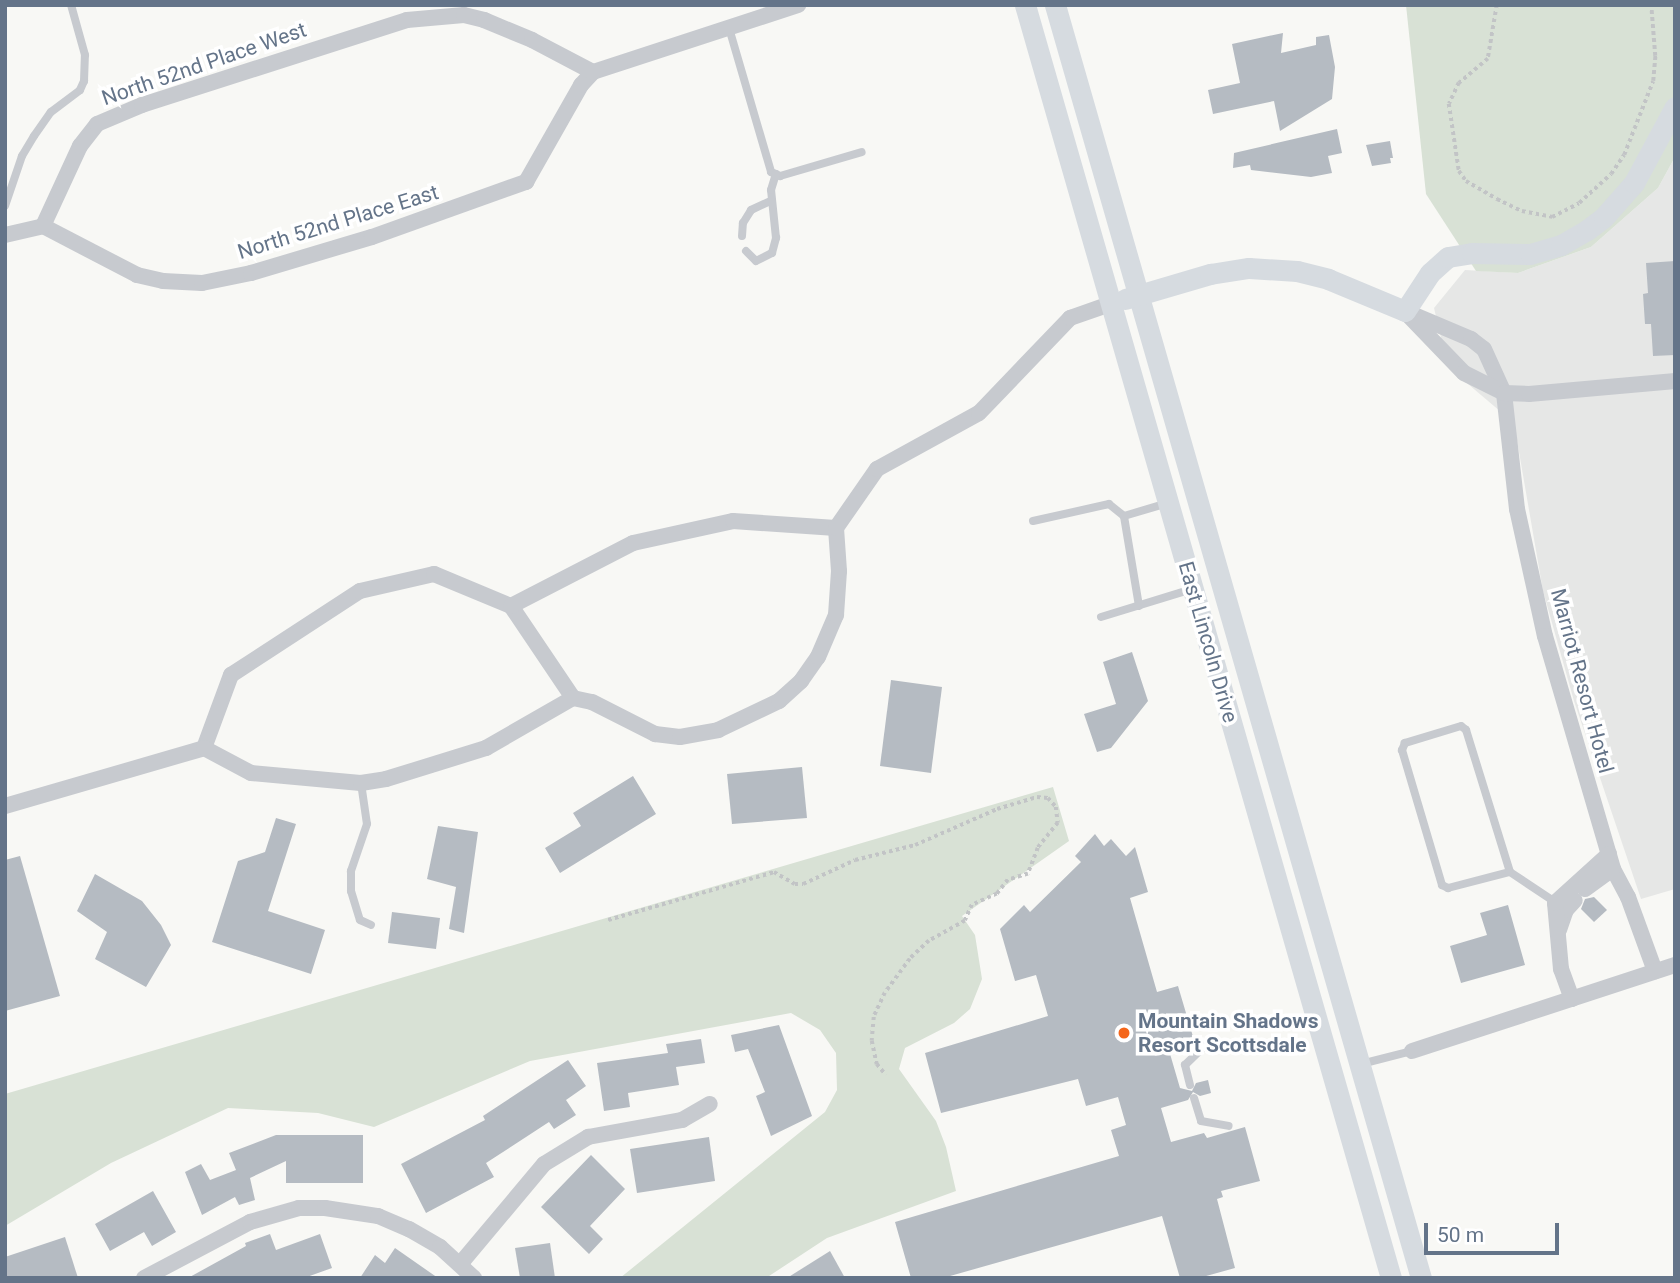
<!DOCTYPE html>
<style>
body{margin:0}
#map{position:relative;width:1680px;height:1283px;overflow:hidden;background:#f8f8f5;font-family:Roboto,sans-serif}
div>[style]{position:absolute}
[style*='--x']{left:calc(var(--x)*1px);top:calc(var(--y)*1px);width:calc(var(--w)*1px);rotate:calc(var(--a)*1deg)}
.built>*{inset:0;background:#e6e7e6}
.green>*{inset:0;background:#d8e1d5}
.building>*{inset:0;background:#b5bbc2}
.path>*{height:3.5px;margin-top:-1.75px;transform-origin:0;background:repeating-linear-gradient(90deg,#c2c4c6 0 3.5px,transparent 0 7px)}
.lane>*{height:8px;margin:-4px;padding:0 4px;transform-origin:4px;border-radius:4px;background:#c7cacf}
.street>*{height:16px;margin:-8px;padding:0 8px;transform-origin:8px;border-radius:8px;background:#c7cacf}
.secondary>*{height:21px;margin:-10.5px;padding:0 10.5px;transform-origin:10.5px;border-radius:10.5px;background:#d6dbe0}
.dots>*{width:19px;height:19px;translate:-50% -50%;box-sizing:border-box;border:4px solid #fff;border-radius:50%}
span{translate:-50% -50%;white-space:nowrap;text-align:center;line-height:1.15;-webkit-text-stroke:7px #fff;paint-order:stroke}
.street-label{font-size:21px;color:#647489}
.poi-label{font-size:21px;color:#647489;font-weight:700}
.left{translate:0 -50%;text-align:left}
.frame{position:absolute;inset:0;border:7px solid #647489;pointer-events:none}
.scale{position:absolute;left:1424px;top:1223px;width:135px;height:32px;box-sizing:border-box;border:4px solid #647489;border-top:0;padding-left:9px;font-size:21px;line-height:24px;white-space:nowrap;color:#647489;-webkit-text-stroke:5px #fff;paint-order:stroke}
</style>
<div id="map">
<div class="built">
<div style="clip-path:polygon(1675px 157px,1675px 889px,1641px 899px,1574px 701px,1543px 591px,1514px 423px,1448px 367px,1434px 308px,1465px 270px,1518px 273px,1591px 247px,1658px 188px)"></div>
</div>
<div class="green">
<div style="clip-path:polygon(1406px 5px,1675px 5px,1675px 157px,1658px 188px,1591px 247px,1518px 273px,1476px 271px,1426px 194px)"></div>
<div style="clip-path:polygon(1053px 787px,1069px 841px,962px 916px,975px 935px,982px 979px,970px 1009px,954px 1023px,905px 1048px,899px 1069px,936px 1121px,946px 1147px,956px 1191px,827px 1238px,766px 1278px,620px 1278px,825px 1112px,837px 1090px,836px 1053px,820px 1030px,791px 1013px,530px 1061px,374px 1127px,318px 1113px,228px 1108px,111px 1163px,5px 1226px,5px 1094px)"></div>
</div>
<div class="building">
<div style="clip-path:polygon(1283px 33px,1281px 53px,1316px 45px,1316px 37px,1329px 35px,1335px 67px,1332px 99px,1280px 131px,1274px 101px,1213px 114px,1208px 90px,1240px 83px,1232px 44px)"></div>
<div style="clip-path:polygon(1337px 129px,1342px 153px,1328px 156px,1332px 173px,1311px 177px,1251px 170px,1250px 165px,1233px 168px,1234px 153px)"></div>
<div style="clip-path:polygon(1390px 141px,1393px 158px,1390px 158px,1391px 163px,1372px 166px,1366px 145px)"></div>
<div style="clip-path:polygon(1675px 261px,1675px 355px,1653px 356px,1651px 324px,1645px 324px,1643px 294px,1648px 293px,1646px 263px)"></div>
<div style="clip-path:polygon(1132px 652px,1148px 701px,1111px 748px,1097px 752px,1084px 714px,1116px 704px,1103px 662px)"></div>
<div style="clip-path:polygon(891px 680px,942px 687px,931px 773px,880px 766px)"></div>
<div style="clip-path:polygon(802px 767px,807px 818px,732px 824px,727px 774px)"></div>
<div style="clip-path:polygon(633px 776px,656px 814px,560px 873px,545px 848px,581px 826px,573px 813px)"></div>
<div style="clip-path:polygon(276px 818px,296px 824px,268px 911px,325px 930px,311px 974px,212px 942px,238px 861px,265px 852px)"></div>
<div style="clip-path:polygon(438px 826px,478px 832px,464px 933px,449px 929px,456px 887px,427px 879px)"></div>
<div style="clip-path:polygon(1095px 834px,1104px 846px,1111px 839px,1126px 856px,1135px 847px,1148px 892px,1130px 898px,1157px 992px,1178px 986px,1194px 1040px,1168px 1047px,1180px 1088px,1192px 1091px,1196px 1083px,1208px 1080px,1211px 1093px,1200px 1096px,1193px 1092px,1188px 1100px,1161px 1108px,1171px 1142px,1204px 1133px,1207px 1138px,1245px 1127px,1260px 1181px,1221px 1191px,1223px 1197px,1217px 1199px,1235px 1268px,1199px 1278px,1180px 1278px,1162px 1216px,943px 1278px,911px 1278px,895px 1222px,1119px 1156px,1111px 1130px,1126px 1125px,1118px 1097px,1086px 1106px,1078px 1079px,941px 1113px,925px 1053px,1048px 1016px,1036px 975px,1015px 981px,1000px 929px,1024px 905px,1030px 912px,1081px 862px,1075px 856px)"></div>
<div style="clip-path:polygon(20px 856px,60px 996px,5px 1011px,5px 860px)"></div>
<div style="clip-path:polygon(95px 874px,142px 901px,161px 925px,171px 945px,146px 987px,95px 959px,107px 932px,77px 911px)"></div>
<div style="clip-path:polygon(1594px 897px,1607px 910px,1594px 922px,1581px 909px,1585px 899px)"></div>
<div style="clip-path:polygon(1508px 905px,1525px 965px,1461px 983px,1450px 946px,1487px 935px,1480px 913px)"></div>
<div style="clip-path:polygon(392px 912px,440px 918px,436px 949px,388px 943px)"></div>
<div style="clip-path:polygon(779px 1025px,812px 1116px,771px 1136px,756px 1096px,765px 1092px,748px 1049px,735px 1052px,731px 1035px)"></div>
<div style="clip-path:polygon(701px 1039px,705px 1063px,676px 1067px,679px 1085px,628px 1093px,630px 1107px,604px 1111px,597px 1063px,668px 1053px,666px 1044px)"></div>
<div style="clip-path:polygon(568px 1060px,586px 1086px,566px 1100px,576px 1115px,554px 1129px,549px 1122px,486px 1163px,494px 1177px,426px 1213px,401px 1164px,485px 1120px,483px 1116px)"></div>
<div style="clip-path:polygon(276px 1135px,363px 1135px,363px 1183px,286px 1183px,286px 1161px,250px 1178px,255px 1200px,239px 1205px,235px 1197px,202px 1215px,185px 1172px,201px 1164px,210px 1180px,236px 1170px,229px 1153px)"></div>
<div style="clip-path:polygon(709px 1137px,715px 1181px,637px 1193px,630px 1149px)"></div>
<div style="clip-path:polygon(591px 1155px,625px 1189px,590px 1226px,603px 1239px,589px 1254px,541px 1207px)"></div>
<div style="clip-path:polygon(153px 1191px,176px 1232px,152px 1246px,144px 1232px,110px 1251px,95px 1224px)"></div>
<div style="clip-path:polygon(270px 1234px,276px 1250px,320px 1234px,332px 1268px,304px 1278px,188px 1278px,246px 1246px,245px 1243px)"></div>
<div style="clip-path:polygon(65px 1237px,78px 1278px,5px 1278px,5px 1257px)"></div>
<div style="clip-path:polygon(550px 1243px,555px 1278px,520px 1278px,515px 1248px)"></div>
<div style="clip-path:polygon(395px 1248px,438px 1278px,360px 1278px,375px 1255px,385px 1263px)"></div>
<div style="clip-path:polygon(830px 1251px,845px 1278px,787px 1278px)"></div>
</div>
<div class="path">
<div style="--x:1497;--y:5;--w:55;--a:99.5"></div>
<div style="--x:1488;--y:59;--w:38;--a:140"></div>
<div style="--x:1459;--y:83;--w:23;--a:115"></div>
<div style="--x:1449;--y:104;--w:68;--a:81.5"></div>
<div style="--x:1459;--y:171;--w:12;--a:55"></div>
<div style="--x:1466;--y:181;--w:36;--a:30"></div>
<div style="--x:1497;--y:199;--w:28;--a:26"></div>
<div style="--x:1522;--y:211;--w:31;--a:11"></div>
<div style="--x:1552;--y:217;--w:30;--a:-27"></div>
<div style="--x:1579;--y:203;--w:43;--a:-42.2"></div>
<div style="--x:1611;--y:174;--w:23;--a:-56"></div>
<div style="--x:1624;--y:155;--w:79;--a:-68.6"></div>
<div style="--x:1653;--y:81;--w:25;--a:-85"></div>
<div style="--x:1655;--y:56;--w:51;--a:-94.5"></div>
<div style="--x:608;--y:920;--w:173;--a:-16.1"></div>
<div style="--x:774;--y:872;--w:24;--a:30"></div>
<div style="--x:795;--y:884;--w:8;--a:0"></div>
<div style="--x:803;--y:884;--w:57;--a:-24.8"></div>
<div style="--x:855;--y:860;--w:62;--a:-14"></div>
<div style="--x:915;--y:845;--w:90;--a:-23.7"></div>
<div style="--x:997;--y:809;--w:42;--a:-16.7"></div>
<div style="--x:1037;--y:797;--w:11;--a:5"></div>
<div style="--x:1048;--y:798;--w:12;--a:48"></div>
<div style="--x:1056;--y:807;--w:16;--a:83"></div>
<div style="--x:1058;--y:823;--w:32;--a:129"></div>
<div style="--x:1038;--y:848;--w:28;--a:111"></div>
<div style="--x:1028;--y:874;--w:21;--a:163"></div>
<div style="--x:1008;--y:880;--w:18;--a:128"></div>
<div style="--x:997;--y:894;--w:27;--a:156"></div>
<div style="--x:972;--y:905;--w:17;--a:114"></div>
<div style="--x:965;--y:921;--w:41;--a:150.9"></div>
<div style="--x:929;--y:941;--w:26;--a:137"></div>
<div style="--x:910;--y:959;--w:42;--a:126.3"></div>
<div style="--x:885;--y:993;--w:26;--a:115"></div>
<div style="--x:874;--y:1017;--w:24;--a:95"></div>
<div style="--x:872;--y:1041;--w:24;--a:78"></div>
<div style="--x:877;--y:1064;--w:14;--a:51"></div>
</div>
<div class="lane">
<div style="--x:729;--y:28;--w:150;--a:73.7"></div>
<div style="--x:771;--y:172;--w:10;--a:24"></div>
<div style="--x:780;--y:176;--w:85;--a:-16.3"></div>
<div style="--x:5;--y:206;--w:53;--a:-71.2"></div>
<div style="--x:22;--y:156;--w:23;--a:-59"></div>
<div style="--x:34;--y:136;--w:29;--a:-55"></div>
<div style="--x:51;--y:112;--w:36;--a:-37"></div>
<div style="--x:80;--y:90;--w:10;--a:-66"></div>
<div style="--x:84;--y:81;--w:26;--a:-88"></div>
<div style="--x:85;--y:55;--w:52;--a:-105.6"></div>
<div style="--x:742;--y:236;--w:13;--a:-86"></div>
<div style="--x:743;--y:223;--w:15;--a:-58"></div>
<div style="--x:751;--y:210;--w:23;--a:-25"></div>
<div style="--x:746;--y:251;--w:14;--a:45"></div>
<div style="--x:756;--y:261;--w:18;--a:-27"></div>
<div style="--x:772;--y:253;--w:16;--a:-75"></div>
<div style="--x:776;--y:238;--w:48;--a:-95.9"></div>
<div style="--x:771;--y:190;--w:17;--a:-73"></div>
<div style="--x:1033;--y:521;--w:78;--a:-12.6"></div>
<div style="--x:1109;--y:504;--w:19;--a:39"></div>
<div style="--x:1139;--y:606;--w:91;--a:-99.5"></div>
<div style="--x:1124;--y:516;--w:46;--a:-16.5"></div>
<div style="--x:1101;--y:617;--w:95;--a:-17.1"></div>
<div style="--x:361;--y:783;--w:41;--a:81.7"></div>
<div style="--x:367;--y:824;--w:50;--a:108.8"></div>
<div style="--x:351;--y:871;--w:20;--a:90"></div>
<div style="--x:351;--y:891;--w:30;--a:73"></div>
<div style="--x:360;--y:920;--w:12;--a:24"></div>
<div style="--x:1510;--y:872;--w:149;--a:-107.2"></div>
<div style="--x:1466;--y:730;--w:6;--a:-141"></div>
<div style="--x:1461;--y:726;--w:59;--a:163.1"></div>
<div style="--x:1405;--y:743;--w:8;--a:113"></div>
<div style="--x:1402;--y:750;--w:141;--a:73.5"></div>
<div style="--x:1442;--y:885;--w:7;--a:27"></div>
<div style="--x:1448;--y:888;--w:64;--a:-14.5"></div>
<div style="--x:1510;--y:872;--w:58;--a:33.7"></div>
<div style="--x:1361;--y:1064;--w:53;--a:-14.3"></div>
<div style="--x:1190;--y:1085;--w:21;--a:-104"></div>
<div style="--x:1185;--y:1065;--w:30;--a:-44"></div>
<div style="--x:1194;--y:1098;--w:24;--a:73"></div>
<div style="--x:1201;--y:1121;--w:28;--a:10"></div>
</div>
<div class="street">
<div style="--x:43;--y:226;--w:106;--a:27.5"></div>
<div style="--x:137;--y:275;--w:27;--a:13"></div>
<div style="--x:163;--y:281;--w:39;--a:3"></div>
<div style="--x:202;--y:283;--w:50;--a:-11.5"></div>
<div style="--x:251;--y:273;--w:126;--a:-16.6"></div>
<div style="--x:372;--y:237;--w:164;--a:-19.7"></div>
<div style="--x:526;--y:182;--w:112;--a:-60.4"></div>
<div style="--x:581;--y:85;--w:18;--a:-47"></div>
<div style="--x:593;--y:72;--w:216;--a:-18.1"></div>
<div style="--x:43;--y:226;--w:88;--a:-65.2"></div>
<div style="--x:80;--y:146;--w:28;--a:-52"></div>
<div style="--x:97;--y:124;--w:49;--a:-22.9"></div>
<div style="--x:142;--y:105;--w:278;--a:-17.8"></div>
<div style="--x:407;--y:20;--w:57;--a:-5"></div>
<div style="--x:464;--y:15;--w:21;--a:14"></div>
<div style="--x:484;--y:20;--w:52;--a:22.6"></div>
<div style="--x:532;--y:40;--w:69;--a:27.7"></div>
<div style="--x:5;--y:235;--w:39;--a:-13"></div>
<div style="--x:1405;--y:311;--w:72;--a:23"></div>
<div style="--x:1471;--y:339;--w:16;--a:38"></div>
<div style="--x:1484;--y:349;--w:48;--a:65.6"></div>
<div style="--x:1504;--y:393;--w:117;--a:83.6"></div>
<div style="--x:1517;--y:509;--w:130;--a:77.6"></div>
<div style="--x:1545;--y:636;--w:243;--a:73.7"></div>
<div style="--x:1613;--y:869;--w:32;--a:62"></div>
<div style="--x:1628;--y:897;--w:79;--a:70"></div>
<div style="--x:1409;--y:316;--w:79;--a:46"></div>
<div style="--x:1464;--y:373;--w:45;--a:26.6"></div>
<div style="--x:1504;--y:393;--w:25;--a:2"></div>
<div style="--x:1529;--y:394;--w:147;--a:-5.1"></div>
<div style="--x:511;--y:606;--w:111;--a:56"></div>
<div style="--x:204;--y:748;--w:78;--a:-69.7"></div>
<div style="--x:231;--y:675;--w:154;--a:-33.1"></div>
<div style="--x:360;--y:591;--w:76;--a:-12.9"></div>
<div style="--x:434;--y:574;--w:83;--a:22.6"></div>
<div style="--x:511;--y:606;--w:137;--a:-27.3"></div>
<div style="--x:633;--y:543;--w:102;--a:-12.4"></div>
<div style="--x:733;--y:521;--w:103;--a:3.9"></div>
<div style="--x:5;--y:806;--w:207;--a:-16.2"></div>
<div style="--x:204;--y:748;--w:53;--a:28"></div>
<div style="--x:251;--y:773;--w:110;--a:5.2"></div>
<div style="--x:361;--y:783;--w:25;--a:-9"></div>
<div style="--x:386;--y:779;--w:105;--a:-17.2"></div>
<div style="--x:486;--y:748;--w:100;--a:-29.9"></div>
<div style="--x:573;--y:698;--w:19;--a:12"></div>
<div style="--x:592;--y:702;--w:71;--a:26.9"></div>
<div style="--x:655;--y:734;--w:25;--a:7"></div>
<div style="--x:680;--y:737;--w:39;--a:-10"></div>
<div style="--x:718;--y:730;--w:68;--a:-25.4"></div>
<div style="--x:779;--y:701;--w:30;--a:-42"></div>
<div style="--x:801;--y:681;--w:29;--a:-55"></div>
<div style="--x:818;--y:657;--w:46;--a:-66.8"></div>
<div style="--x:836;--y:615;--w:44;--a:-86.1"></div>
<div style="--x:839;--y:571;--w:43;--a:-94"></div>
<div style="--x:836;--y:528;--w:72;--a:-55.2"></div>
<div style="--x:877;--y:469;--w:116;--a:-28.8"></div>
<div style="--x:979;--y:413;--w:132;--a:-46.2"></div>
<div style="--x:1070;--y:318;--w:42;--a:-19.3"></div>
<div style="--x:1585;--y:889;--w:34;--a:-36"></div>
<div style="--x:1559;--y:930;--w:21;--a:-71"></div>
<div style="--x:1566;--y:910;--w:13;--a:-48"></div>
<div style="--x:1572;--y:999;--w:32;--a:-110"></div>
<div style="--x:1561;--y:969;--w:66;--a:-95.2"></div>
<div style="--x:1555;--y:903;--w:73;--a:-42.2"></div>
<div style="--x:1412;--y:1051;--w:277;--a:-18.1"></div>
<div style="--x:461;--y:1263;--w:129;--a:-50"></div>
<div style="--x:544;--y:1164;--w:52;--a:-31.5"></div>
<div style="--x:588;--y:1137;--w:96;--a:-10.3"></div>
<div style="--x:682;--y:1120;--w:32;--a:-30"></div>
<div style="--x:144;--y:1278;--w:120;--a:-27.8"></div>
<div style="--x:250;--y:1222;--w:51;--a:-15.9"></div>
<div style="--x:299;--y:1208;--w:26;--a:0"></div>
<div style="--x:325;--y:1208;--w:54;--a:8.6"></div>
<div style="--x:378;--y:1216;--w:34;--a:23"></div>
<div style="--x:409;--y:1229;--w:36;--a:30"></div>
<div style="--x:440;--y:1247;--w:46;--a:42.4"></div>
</div>
<div class="secondary">
<div style="--x:1025;--y:5;--w:1325;--a:73.96"></div>
<div style="--x:1055;--y:5;--w:1325;--a:73.96"></div>
<div style="--x:1125;--y:299;--w:89;--a:-16.4"></div>
<div style="--x:1210;--y:274;--w:39;--a:-9"></div>
<div style="--x:1249;--y:268;--w:48;--a:3.6"></div>
<div style="--x:1297;--y:271;--w:32;--a:14"></div>
<div style="--x:1328;--y:279;--w:83;--a:22.6"></div>
<div style="--x:1405;--y:311;--w:45;--a:-56.7"></div>
<div style="--x:1430;--y:273;--w:24;--a:-42"></div>
<div style="--x:1448;--y:257;--w:24;--a:-9"></div>
<div style="--x:1472;--y:253;--w:58;--a:1"></div>
<div style="--x:1530;--y:254;--w:32;--a:-16"></div>
<div style="--x:1561;--y:245;--w:30;--a:-30"></div>
<div style="--x:1587;--y:230;--w:21;--a:-37"></div>
<div style="--x:1604;--y:217;--w:45;--a:-48.6"></div>
<div style="--x:1634;--y:183;--w:86;--a:-61.7"></div>
</div>
<div class="dots">
<div style="left:1124px;top:1033px;background:#f46519"></div>
</div>
<div class="street-label">
<span style="left:204px;top:64px;rotate:-19deg">North 52nd Place West</span>
<span style="left:338px;top:222px;rotate:-17deg">North 52nd Place East</span>
<span style="left:1208px;top:642px;rotate:74deg">East Lincoln Drive</span>
<span style="left:1582px;top:681px;rotate:75deg">Marriot Resort Hotel</span>
</div>
<div class="poi-label">
<span class="left" style="left:1138px;top:1033px">Mountain Shadows<br>Resort Scottsdale</span>
</div>
<div class="frame"></div>
<div class="scale">50 m</div>
</div>
